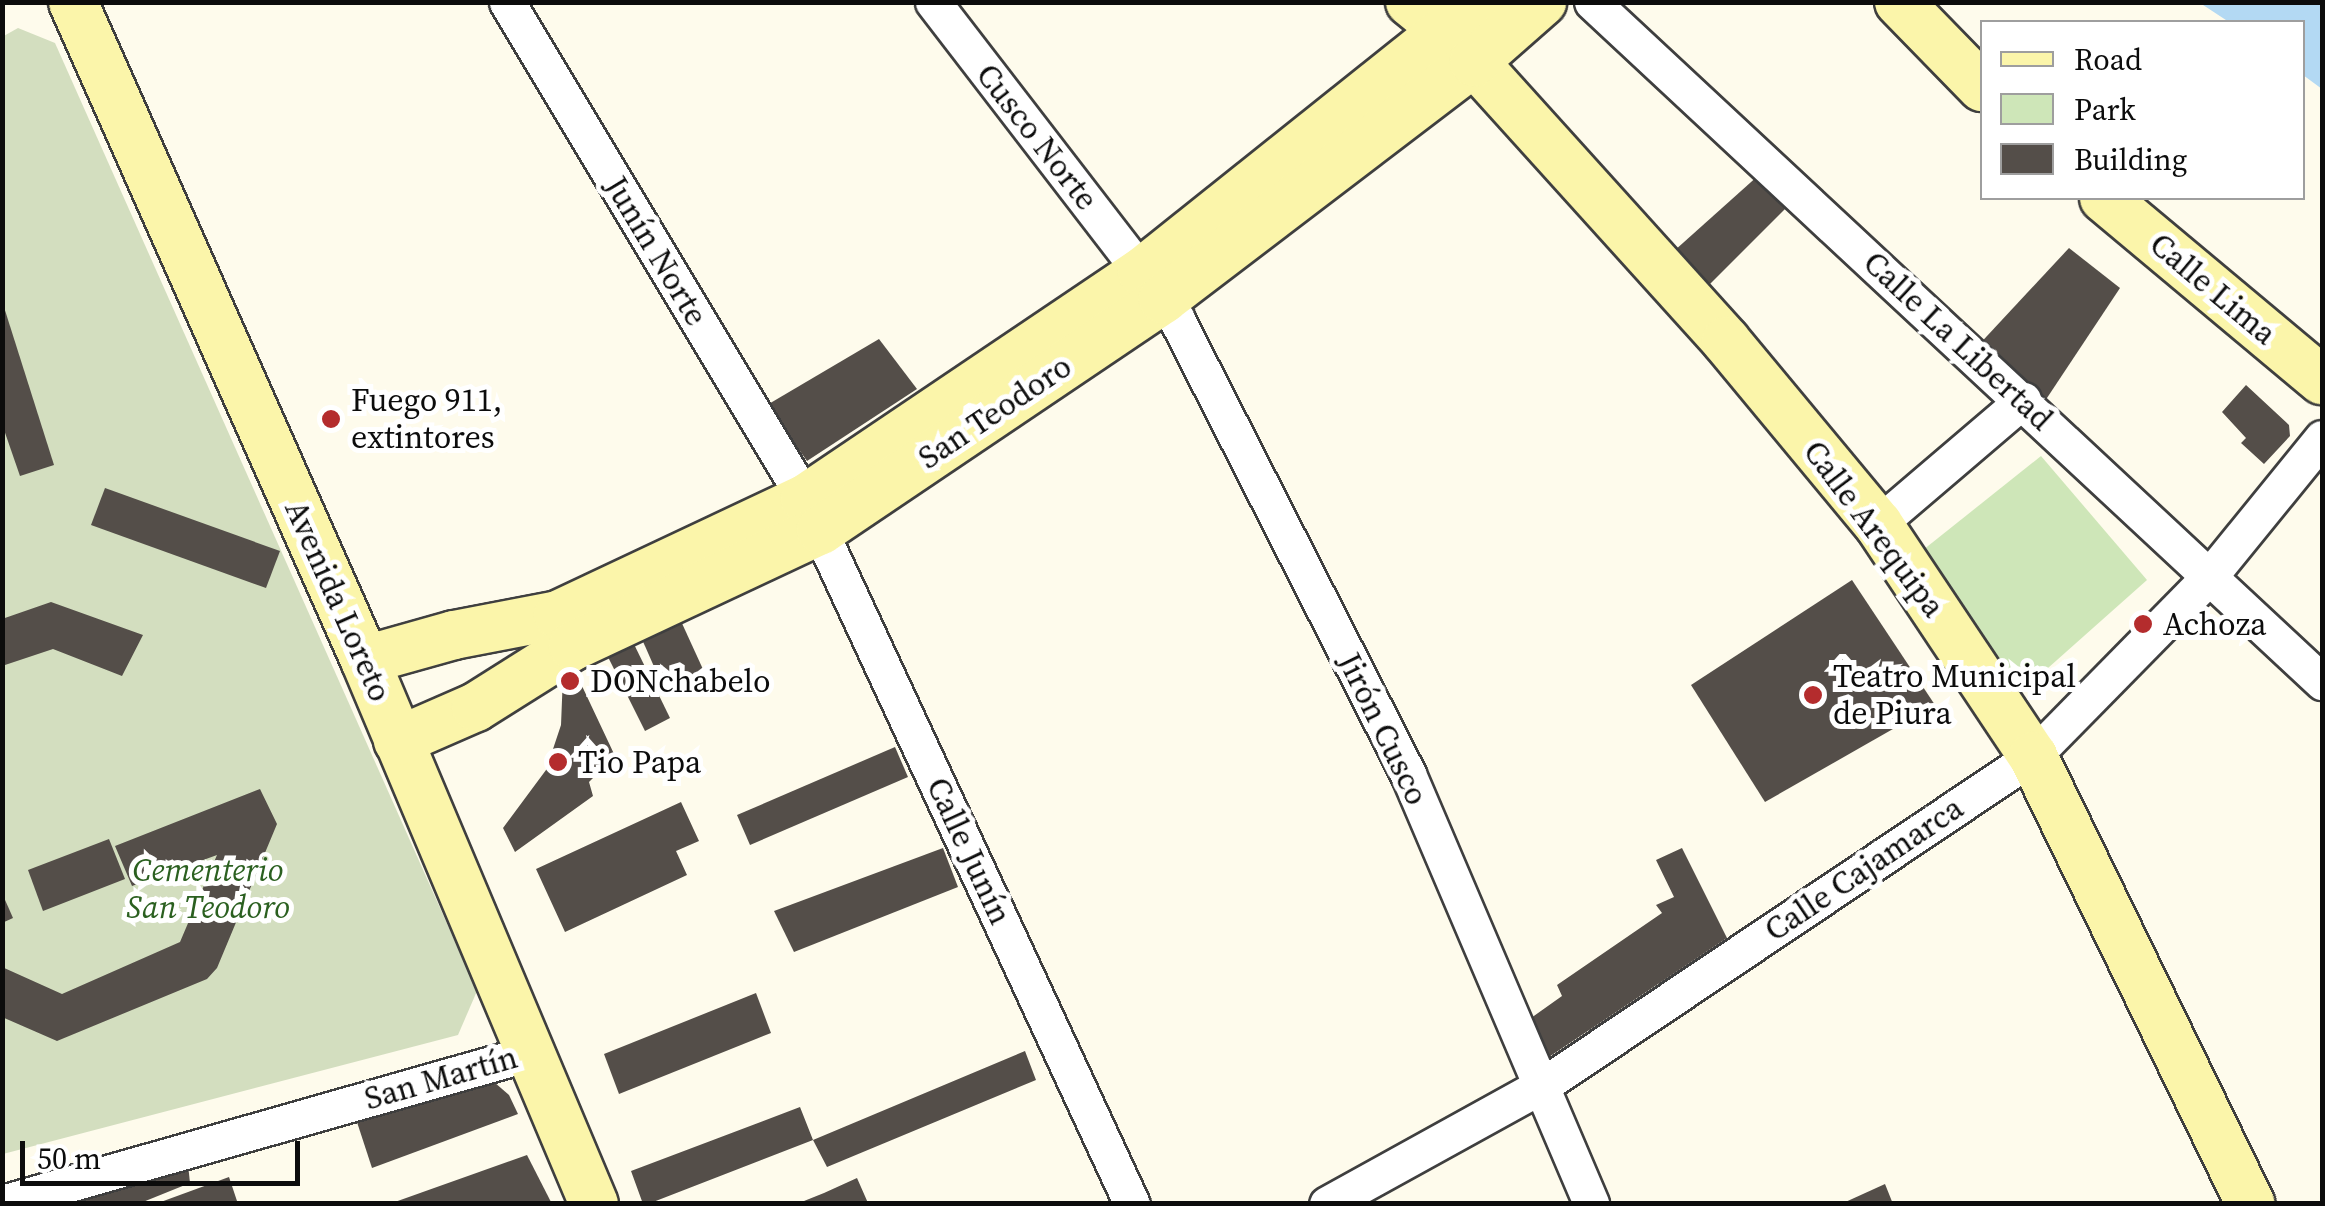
<!DOCTYPE html>
<meta charset="utf-8">
<style>
body{margin:0}
#map{position:relative;width:2325px;height:1206px;overflow:hidden;background:#fefbec;font-family:"Source Serif 4",serif}
div>[style]{position:absolute}
[style*='--x']{left:calc(var(--x)*1px);top:calc(var(--y)*1px);width:calc(var(--w)*1px);rotate:calc(var(--a)*1deg)}
.green>*{inset:0;background:#cee6b8}
.cemetery>*{inset:0;background:#d3debf}
.water>*{inset:0;background:#b3d9f3}
.building>*{inset:0;background:#544e49}
.roads{filter:drop-shadow(2px 0 #3f3f3f) drop-shadow(-2px 0 #3f3f3f) drop-shadow(0 2px #3f3f3f) drop-shadow(0 -2px #3f3f3f)}
.street>*{height:35px;margin:-17.5px;padding:0 17.5px;transform-origin:17.5px;border-radius:17.5px;background:#fff}
.secondary>*{height:48px;margin:-24px;padding:0 24px;transform-origin:24px;border-radius:24px;background:#fbf5aa}
.dots>*{width:28px;height:28px;translate:-50% -50%;box-sizing:border-box;border:5px solid #fff;border-radius:50%}
span{translate:-50% -50%;white-space:nowrap;text-align:center;line-height:1.15;-webkit-text-stroke:10px #fff;paint-order:stroke}
.street-label{font-size:32px;color:#0c0c0c}
.poi-label{font-size:32px;color:#0c0c0c}
.left{translate:0 -50%;text-align:left}
.park-label{font-size:32px;color:#2b6020;font-style:italic}
.frame{position:absolute;inset:0;border:5px solid #0c0c0c;pointer-events:none}
.legend{position:absolute;left:1980px;top:20px;width:325px;height:180px;box-sizing:border-box;background:#fff;border:2px solid #9e9e9e;margin:0;padding:12px 18px;list-style:none;font-size:30px;color:#0c0c0c}
.legend li{display:flex;align-items:center;gap:20px;height:50px}
.legend b{width:50px;border:2px solid #9e9e9e}
.scale{position:absolute;left:20px;top:1141px;width:280px;height:45px;box-sizing:border-box;border:5px solid #0c0c0c;border-top:0;padding-left:12px;font-size:30px;line-height:35px;white-space:nowrap;color:#0c0c0c;-webkit-text-stroke:8px #fff;paint-order:stroke}
</style>
<div id="map">
<div class="green">
<div style="clip-path:polygon(2041px 456px,2147px 580px,2020px 693px,1923px 550px)"></div>
</div>
<div class="cemetery">
<div style="clip-path:polygon(18px 28px,55px 43px,477px 991px,458px 1035px,3px 1154px,2px 37px)"></div>
</div>
<div class="water">
<div style="clip-path:polygon(2200px 3px,2322px 3px,2322px 89px,2303px 75px,2302px 22px,2229px 22px)"></div>
</div>
<div class="building">
<div style="clip-path:polygon(1760px 174px,1790px 204px,1706px 288px,1674px 251px)"></div>
<div style="clip-path:polygon(2069px 248px,2120px 288px,2039px 410px,1974px 350px)"></div>
<div style="clip-path:polygon(3px 304px,54px 465px,20px 476px,2px 424px)"></div>
<div style="clip-path:polygon(879px 339px,917px 389px,807px 461px,767px 405px)"></div>
<div style="clip-path:polygon(2246px 385px,2289px 425px,2290px 436px,2264px 464px,2241px 443px,2246px 438px,2222px 412px)"></div>
<div style="clip-path:polygon(105px 488px,280px 551px,266px 588px,91px 525px)"></div>
<div style="clip-path:polygon(1852px 580px,1935px 705px,1765px 802px,1691px 685px)"></div>
<div style="clip-path:polygon(51px 602px,143px 635px,122px 676px,53px 649px,2px 666px,2px 619px)"></div>
<div style="clip-path:polygon(680px 619px,707px 678px,667px 696px,641px 637px)"></div>
<div style="clip-path:polygon(630px 636px,670px 718px,645px 731px,604px 649px)"></div>
<div style="clip-path:polygon(574px 669px,615px 756px,589px 782px,593px 796px,515px 852px,503px 828px,546px 770px,561px 725px,563px 675px)"></div>
<div style="clip-path:polygon(895px 747px,908px 777px,750px 845px,737px 815px)"></div>
<div style="clip-path:polygon(260px 789px,277px 824px,217px 968px,207px 979px,57px 1041px,2px 1017px,2px 967px,62px 994px,180px 942px,217px 855px,132px 886px,115px 846px)"></div>
<div style="clip-path:polygon(681px 802px,699px 841px,676px 851px,687px 875px,565px 932px,536px 869px)"></div>
<div style="clip-path:polygon(109px 839px,125px 879px,43px 911px,28px 870px)"></div>
<div style="clip-path:polygon(943px 848px,958px 887px,794px 952px,774px 911px)"></div>
<div style="clip-path:polygon(1682px 848px,1727px 938px,1543px 1061px,1524px 1023px,1562px 996px,1557px 985px,1662px 913px,1656px 905px,1674px 897px,1656px 860px)"></div>
<div style="clip-path:polygon(2px 893px,13px 918px,2px 923px)"></div>
<div style="clip-path:polygon(756px 993px,771px 1033px,619px 1094px,604px 1054px)"></div>
<div style="clip-path:polygon(1025px 1051px,1036px 1080px,827px 1167px,813px 1140px,648px 1204px,643px 1204px,631px 1171px,800px 1107px,813px 1140px)"></div>
<div style="clip-path:polygon(494px 1082px,509px 1095px,518px 1114px,372px 1168px,355px 1116px)"></div>
<div style="clip-path:polygon(187px 1155px,190px 1183px,138px 1204px,52px 1204px)"></div>
<div style="clip-path:polygon(527px 1155px,552px 1204px,393px 1204px,392px 1203px)"></div>
<div style="clip-path:polygon(229px 1177px,237px 1201px,158px 1204px,158px 1203px)"></div>
<div style="clip-path:polygon(857px 1178px,868px 1203px,799px 1203px,824px 1193px)"></div>
<div style="clip-path:polygon(1885px 1184px,1893px 1204px,1841px 1204px)"></div>
</div>
<div class="roads">
<div class="street">
<div style="--x:507;--y:2;--w:579;--a:59.05"></div>
<div style="--x:805;--y:499;--w:777;--a:65.12"></div>
<div style="--x:933;--y:2;--w:399;--a:52.4"></div>
<div style="--x:1176;--y:318;--w:512;--a:63.03"></div>
<div style="--x:1408;--y:774;--w:467;--a:66.9"></div>
<div style="--x:1592;--y:2;--w:998;--a:42.97"></div>
<div style="--x:1878;--y:524;--w:191;--a:-40.5"></div>
<div style="--x:2;--y:1203;--w:552;--a:-15.87"></div>
<div style="--x:1327;--y:1204;--w:247;--a:-28.9"></div>
<div style="--x:1543;--y:1085;--w:590;--a:-33.88"></div>
<div style="--x:2033;--y:756;--w:251;--a:-45.5"></div>
<div style="--x:2209;--y:577;--w:179;--a:-50.9"></div>
</div>
<div class="secondary">
<div style="--x:73;--y:2;--w:720;--a:66.07"></div>
<div style="--x:365;--y:660;--w:590;--a:67.17"></div>
<div style="--x:1410;--y:2;--w:48;--a:39"></div>
<div style="--x:1447;--y:32;--w:416;--a:47.9"></div>
<div style="--x:1726;--y:341;--w:238;--a:50.3"></div>
<div style="--x:1878;--y:524;--w:279;--a:56.3"></div>
<div style="--x:2033;--y:756;--w:498;--a:64.1"></div>
<div style="--x:1899;--y:2;--w:119;--a:45.7"></div>
<div style="--x:2104;--y:198;--w:284;--a:39.9"></div>
<div style="--x:365;--y:660;--w:92;--a:-15.7"></div>
<div style="--x:454;--y:635;--w:106;--a:-10.9"></div>
<div style="--x:558;--y:615;--w:273;--a:-25.2"></div>
<div style="--x:805;--y:499;--w:406;--a:-34"></div>
<div style="--x:1142;--y:272;--w:433;--a:-38.6"></div>
<div style="--x:398;--y:741;--w:85;--a:-23.6"></div>
<div style="--x:476;--y:707;--w:115;--a:-32.2"></div>
<div style="--x:573;--y:646;--w:274;--a:-25.1"></div>
<div style="--x:821;--y:530;--w:413;--a:-34"></div>
<div style="--x:1163;--y:299;--w:391;--a:-37.3"></div>
<div style="--x:1474;--y:62;--w:91;--a:-41.4"></div>
</div>
</div>
<div class="dots">
<div style="left:331px;top:419px;background:#b42c2d"></div>
<div style="left:2143px;top:624px;background:#b42c2d"></div>
<div style="left:570px;top:681px;background:#b42c2d"></div>
<div style="left:1813px;top:695px;background:#b42c2d"></div>
<div style="left:558px;top:762px;background:#b42c2d"></div>
</div>
<div class="street-label">
<span style="left:1037px;top:137px;rotate:52deg">Cusco Norte</span>
<span style="left:656px;top:251px;rotate:59deg">Junín Norte</span>
<span style="left:2213px;top:289px;rotate:40deg">Calle Lima</span>
<span style="left:1958px;top:341px;rotate:43deg">Calle La Libertad</span>
<span style="left:995px;top:412px;rotate:-34deg">San Teodoro</span>
<span style="left:1874px;top:529px;rotate:53deg">Calle Arequipa</span>
<span style="left:338px;top:601px;rotate:66deg">Avenida Loreto</span>
<span style="left:1383px;top:729px;rotate:64deg">Jirón Cusco</span>
<span style="left:969px;top:851px;rotate:65deg">Calle Junín</span>
<span style="left:1864px;top:869px;rotate:-34deg">Calle Cajamarca</span>
<span style="left:441px;top:1078px;rotate:-16deg">San Martín</span>
</div>
<div class="poi-label">
<span class="left" style="left:351px;top:419px">Fuego 911,<br>extintores</span>
<span class="left" style="left:2163px;top:624px">Achoza</span>
<span class="left" style="left:1833px;top:695px">Teatro Municipal<br>de Piura</span>
<span class="left" style="left:590px;top:681px">DONchabelo</span>
<span class="left" style="left:578px;top:762px">Tio Papa</span>
</div>
<div class="park-label">
<span style="left:208px;top:889px">Cementerio<br>San Teodoro</span>
</div>
<div class="frame"></div>
<ul class="legend">
<li><b style="height:12px;background:#fbf5aa"></b>Road</li>
<li><b style="height:28px;background:#cee6b8"></b>Park</li>
<li><b style="height:28px;background:#544e49"></b>Building</li>
</ul>
<div class="scale">50 m</div>
</div>
